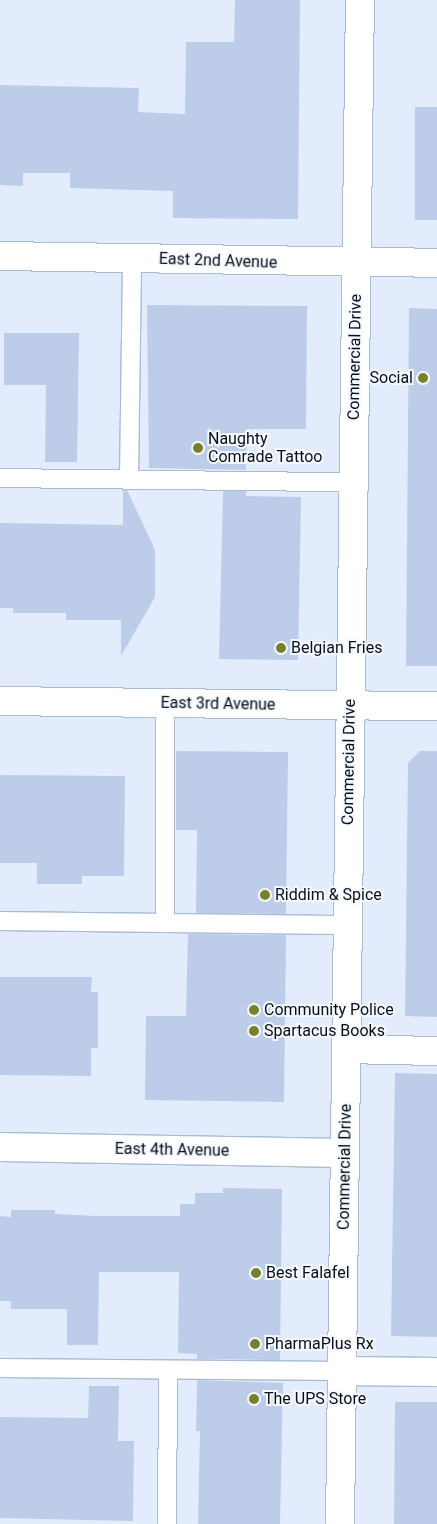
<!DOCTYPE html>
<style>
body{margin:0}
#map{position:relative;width:437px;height:1524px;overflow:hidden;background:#e2ecfd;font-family:Roboto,sans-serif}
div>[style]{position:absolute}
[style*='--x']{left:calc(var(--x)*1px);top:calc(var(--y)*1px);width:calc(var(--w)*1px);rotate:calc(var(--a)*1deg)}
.building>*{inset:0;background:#bdcde9}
.roads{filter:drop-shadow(1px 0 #aabbd6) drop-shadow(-1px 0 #aabbd6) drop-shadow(0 1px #aabbd6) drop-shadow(0 -1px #aabbd6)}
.service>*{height:18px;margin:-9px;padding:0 9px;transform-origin:9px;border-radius:9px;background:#fff}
.minor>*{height:28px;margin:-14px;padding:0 14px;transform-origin:14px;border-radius:14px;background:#fff}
.tertiary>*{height:28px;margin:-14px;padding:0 14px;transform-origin:14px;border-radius:14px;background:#fff}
.dots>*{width:14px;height:14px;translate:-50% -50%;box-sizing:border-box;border:2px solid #f5f9ff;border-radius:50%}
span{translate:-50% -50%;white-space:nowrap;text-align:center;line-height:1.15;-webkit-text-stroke:4px #f5f9ff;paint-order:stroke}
.street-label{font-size:16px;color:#080e17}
.poi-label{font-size:16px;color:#080e17}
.right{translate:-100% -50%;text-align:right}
.left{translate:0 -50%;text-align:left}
</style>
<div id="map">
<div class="building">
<div style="clip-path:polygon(235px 0,300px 0,298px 219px,173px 218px,173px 191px,70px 188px,70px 173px,23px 173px,23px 186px,0 185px,0 85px,139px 88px,138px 112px,185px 114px,186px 42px,234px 42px)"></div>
<div style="clip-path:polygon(415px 107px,437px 107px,437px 220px,415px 220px)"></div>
<div style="clip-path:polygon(147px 305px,307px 306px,306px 429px,247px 429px,246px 470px,149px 468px)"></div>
<div style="clip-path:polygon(409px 308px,437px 309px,437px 666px,406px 666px)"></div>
<div style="clip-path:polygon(4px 333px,79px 333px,77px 462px,45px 462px,46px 385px,4px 385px)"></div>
<div style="clip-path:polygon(123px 490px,127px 490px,155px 550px,155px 597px,121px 656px,121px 620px,66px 620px,66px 613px,13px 613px,13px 608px,0 608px,0 523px,123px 525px)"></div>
<div style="clip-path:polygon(223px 491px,246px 491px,246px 496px,301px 497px,298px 660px,219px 659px)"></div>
<div style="clip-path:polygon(176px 751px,288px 752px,286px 914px,196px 913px,197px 830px,176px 830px)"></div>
<div style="clip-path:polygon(420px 751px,437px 751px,437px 1017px,405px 1016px,408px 763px)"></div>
<div style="clip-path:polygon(0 775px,125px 776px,124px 876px,82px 876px,82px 884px,37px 884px,37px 863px,0 863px)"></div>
<div style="clip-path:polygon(188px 934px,286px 935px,284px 1102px,145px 1100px,146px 1016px,186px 1016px)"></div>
<div style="clip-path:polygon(0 977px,92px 977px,91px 992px,98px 992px,98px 1048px,91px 1048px,91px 1076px,0 1075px)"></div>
<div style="clip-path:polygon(395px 1073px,437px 1074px,437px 1337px,391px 1336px)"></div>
<div style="clip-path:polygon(223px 1188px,282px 1189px,280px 1360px,197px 1359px,197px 1354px,178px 1353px,179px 1272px,99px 1272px,98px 1345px,67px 1345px,67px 1309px,11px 1309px,11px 1301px,0 1301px,0 1216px,11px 1217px,11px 1210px,55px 1210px,55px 1214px,96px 1216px,180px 1216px,180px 1204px,195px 1204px,195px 1193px,223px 1193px)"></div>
<div style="clip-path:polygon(197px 1380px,283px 1383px,280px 1524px,198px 1524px,200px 1431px,196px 1431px)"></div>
<div style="clip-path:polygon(89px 1386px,119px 1386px,118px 1441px,134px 1441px,133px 1521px,0 1518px,0 1417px,88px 1418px)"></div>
<div style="clip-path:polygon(395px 1402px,437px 1402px,437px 1524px,394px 1524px)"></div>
</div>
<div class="roads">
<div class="service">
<div style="--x:0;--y:478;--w:352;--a:0.7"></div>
<div style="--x:129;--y:479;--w:221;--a:-89.2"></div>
<div style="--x:165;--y:704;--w:219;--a:90"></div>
<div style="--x:0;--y:921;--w:348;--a:0.7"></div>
<div style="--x:0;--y:1368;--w:341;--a:0.5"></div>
<div style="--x:167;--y:1524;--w:154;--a:-89.6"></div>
</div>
<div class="minor">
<div style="--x:0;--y:256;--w:437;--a:0.9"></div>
<div style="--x:0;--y:701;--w:437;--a:0.7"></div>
<div style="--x:346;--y:1049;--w:91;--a:1.3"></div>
<div style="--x:0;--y:1147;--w:345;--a:1"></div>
<div style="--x:341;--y:1371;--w:96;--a:0.6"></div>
</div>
<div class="tertiary">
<div style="--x:340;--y:1524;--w:1524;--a:-89.25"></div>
</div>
</div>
<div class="dots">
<div style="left:423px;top:378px;background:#79802b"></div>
<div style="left:198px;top:448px;background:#79802b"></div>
<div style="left:281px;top:648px;background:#79802b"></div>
<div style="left:265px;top:895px;background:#79802b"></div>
<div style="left:254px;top:1010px;background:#79802b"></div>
<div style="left:254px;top:1031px;background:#79802b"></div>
<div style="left:256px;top:1273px;background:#79802b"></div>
<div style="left:255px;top:1344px;background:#79802b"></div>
<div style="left:254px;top:1399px;background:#79802b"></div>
</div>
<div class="street-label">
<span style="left:218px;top:261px;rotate:2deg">East 2nd Avenue</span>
<span style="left:355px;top:357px;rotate:-89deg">Commercial Drive</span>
<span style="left:218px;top:704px;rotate:1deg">East 3rd Avenue</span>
<span style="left:349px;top:762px;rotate:-89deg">Commercial Drive</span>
<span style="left:172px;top:1150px;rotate:1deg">East 4th Avenue</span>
<span style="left:345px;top:1167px;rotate:-89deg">Commercial Drive</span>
</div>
<div class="poi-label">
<span class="right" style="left:413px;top:378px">Social</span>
<span class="left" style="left:208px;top:448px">Naughty<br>Comrade Tattoo</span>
<span class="left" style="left:291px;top:648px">Belgian Fries</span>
<span class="left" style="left:275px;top:895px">Riddim &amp; Spice</span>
<span class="left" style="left:264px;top:1010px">Community Police</span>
<span class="left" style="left:264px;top:1031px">Spartacus Books</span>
<span class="left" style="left:266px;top:1273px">Best Falafel</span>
<span class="left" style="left:265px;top:1344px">PharmaPlus Rx</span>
<span class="left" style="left:264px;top:1399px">The UPS Store</span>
</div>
</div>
